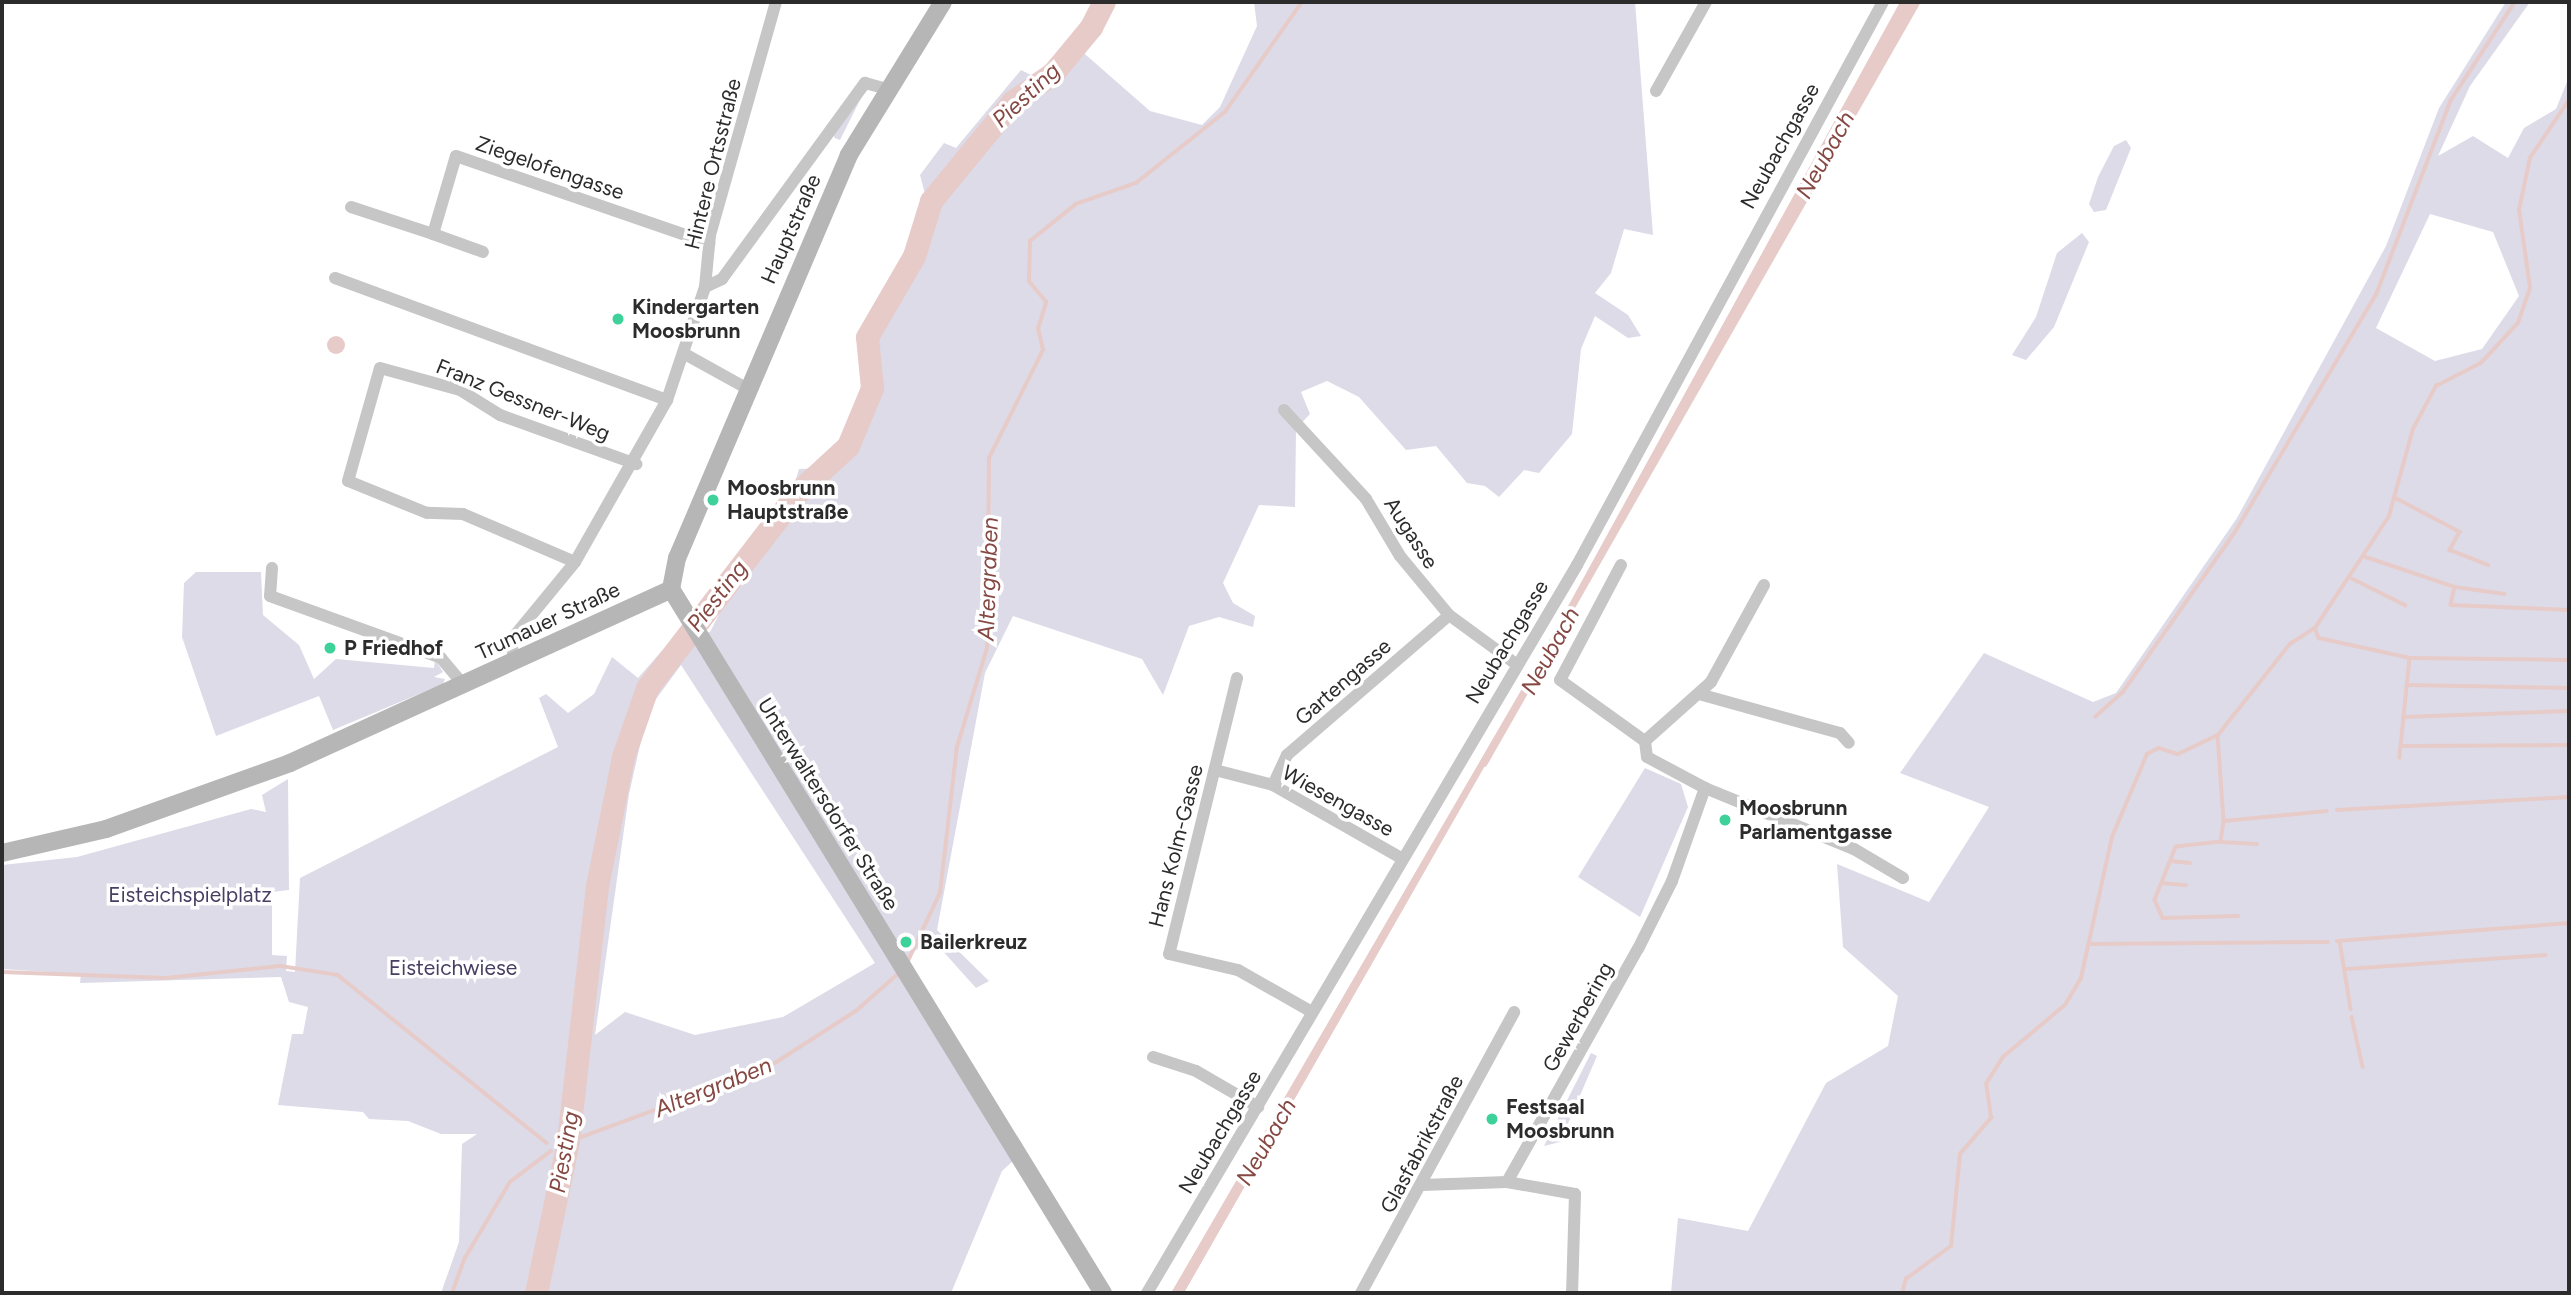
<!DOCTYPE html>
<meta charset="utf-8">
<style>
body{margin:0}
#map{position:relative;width:2571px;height:1295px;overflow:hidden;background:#fff;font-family:Figtree,sans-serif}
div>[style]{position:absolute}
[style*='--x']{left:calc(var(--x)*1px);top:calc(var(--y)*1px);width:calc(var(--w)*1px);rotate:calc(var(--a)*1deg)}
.green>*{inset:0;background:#dddbe8}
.water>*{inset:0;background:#e7cbc8}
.round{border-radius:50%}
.stream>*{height:3.5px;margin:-1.75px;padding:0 1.75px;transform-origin:1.75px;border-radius:1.75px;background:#e7cbc8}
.river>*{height:23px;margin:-11.5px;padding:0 11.5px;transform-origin:11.5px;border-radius:11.5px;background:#e7cbc8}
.minor>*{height:12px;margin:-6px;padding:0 6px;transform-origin:6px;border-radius:6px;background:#c6c6c6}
.secondary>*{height:18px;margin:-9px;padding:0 9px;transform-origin:9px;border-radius:9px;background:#b6b6b6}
.dots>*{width:19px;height:19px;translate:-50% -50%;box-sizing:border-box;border:4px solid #fff;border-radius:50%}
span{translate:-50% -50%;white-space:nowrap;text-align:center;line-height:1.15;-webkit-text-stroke:7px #fff;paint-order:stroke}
.street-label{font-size:21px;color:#2c2c2c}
.poi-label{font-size:21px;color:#2c2c2c;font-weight:700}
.left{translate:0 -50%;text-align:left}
.park-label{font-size:21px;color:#473e62}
.water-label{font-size:23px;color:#854843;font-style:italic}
.frame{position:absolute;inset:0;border:4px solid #2c2c2c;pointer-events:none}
</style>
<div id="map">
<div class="green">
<div style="clip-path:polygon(evenodd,1254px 2px,1635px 2px,1653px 235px,1624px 229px,1611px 273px,1595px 293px,1628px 315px,1641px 336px,1628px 338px,1595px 316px,1581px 349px,1572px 434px,1539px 473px,1524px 470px,1499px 497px,1485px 486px,1467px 483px,1436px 446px,1406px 450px,1359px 397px,1327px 381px,1301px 392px,1310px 414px,1296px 429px,1295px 507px,1259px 505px,1223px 583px,1233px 603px,1255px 616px,1253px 627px,1219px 617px,1189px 626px,1163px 695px,1142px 659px,1013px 616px,985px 673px,937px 930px,989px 981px,976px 988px,931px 938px,895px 967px,1015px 1159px,1002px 1171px,951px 1293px,441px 1293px,459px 1242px,462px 1144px,477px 1134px,441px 1134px,408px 1121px,369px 1119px,363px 1112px,278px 1105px,292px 1034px,303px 1034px,308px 1007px,289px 1002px,281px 977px,80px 983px,81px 974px,2px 969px,2px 865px,77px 857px,251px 809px,266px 812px,262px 795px,288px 779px,289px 890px,272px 892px,272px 955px,287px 956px,286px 971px,295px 972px,300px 878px,558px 747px,539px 698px,546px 694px,568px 713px,594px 694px,612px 657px,638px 678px,674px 637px,710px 632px,755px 545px,788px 505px,799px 469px,827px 468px,846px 445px,863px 390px,859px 367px,886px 301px,916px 264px,930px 213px,920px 175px,944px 143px,956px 148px,1021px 70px,1037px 78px,1070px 41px,1150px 111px,1202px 125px,1220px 107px,1257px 26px,1254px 2px,681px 665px,875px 963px,783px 1017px,695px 1035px,625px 1012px,595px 1035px,629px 794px,648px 710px,681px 665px)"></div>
<div style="clip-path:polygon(evenodd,2506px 2px,2530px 2px,2470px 86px,2438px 156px,2473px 136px,2508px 158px,2524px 128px,2556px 109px,2569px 77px,2569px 1293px,1671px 1293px,1678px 1218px,1748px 1231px,1826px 1083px,1888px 1046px,1898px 996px,1843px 947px,1837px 864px,1929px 902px,1989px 807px,1900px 773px,1984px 653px,2093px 702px,2116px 693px,2237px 518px,2386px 246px,2439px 108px,2506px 2px,2430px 214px,2493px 232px,2519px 296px,2482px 349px,2435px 361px,2376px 328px,2430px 214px)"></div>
<div style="clip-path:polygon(864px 92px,840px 140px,835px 138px,833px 135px)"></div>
<div style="clip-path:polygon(2126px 140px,2131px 148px,2106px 210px,2094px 212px,2089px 204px,2098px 177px,2114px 146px)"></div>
<div style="clip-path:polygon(2082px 233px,2089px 242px,2054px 327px,2026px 360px,2012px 355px,2036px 317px,2057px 253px)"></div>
<div style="clip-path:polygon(196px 572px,261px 572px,263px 615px,299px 645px,314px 679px,336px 659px,434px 668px,435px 659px,443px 672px,434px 677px,445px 679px,443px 684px,333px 730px,319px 696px,216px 736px,182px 637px,184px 583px)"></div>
<div style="clip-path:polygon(1645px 768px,1681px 784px,1688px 807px,1640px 917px,1578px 877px)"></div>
<div style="clip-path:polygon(1591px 1053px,1597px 1056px,1560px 1142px,1544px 1146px)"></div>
</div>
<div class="water">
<div style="clip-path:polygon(1900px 2px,1921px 2px,1184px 1293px,1171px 1293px,1534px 668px)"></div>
<div class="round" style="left:327px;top:336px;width:18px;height:18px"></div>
</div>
<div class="stream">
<div style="--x:2394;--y:497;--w:75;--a:27.9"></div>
<div style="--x:2460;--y:532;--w:21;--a:119"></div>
<div style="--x:2450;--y:550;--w:41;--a:21.5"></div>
<div style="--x:2363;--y:556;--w:97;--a:18.6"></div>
<div style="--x:2455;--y:587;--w:18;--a:103"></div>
<div style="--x:2451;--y:605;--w:118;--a:2.4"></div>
<div style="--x:2349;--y:577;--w:63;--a:26.6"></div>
<div style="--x:2455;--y:587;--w:50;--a:8"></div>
<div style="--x:2315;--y:628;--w:11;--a:68"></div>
<div style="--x:2319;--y:638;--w:93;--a:12.4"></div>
<div style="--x:2410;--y:658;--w:100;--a:95.8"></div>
<div style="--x:2410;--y:658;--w:159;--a:0.7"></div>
<div style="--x:2408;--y:685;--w:161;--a:1.1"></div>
<div style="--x:2237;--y:711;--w:85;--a:-51.7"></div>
<div style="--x:2290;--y:644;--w:30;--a:-33"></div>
<div style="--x:2315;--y:628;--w:134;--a:-56.5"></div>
<div style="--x:2389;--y:516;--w:90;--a:-74.6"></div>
<div style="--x:2413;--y:429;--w:49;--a:-61.9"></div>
<div style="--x:2436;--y:386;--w:51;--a:-27.1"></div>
<div style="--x:2481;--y:363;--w:54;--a:-47.2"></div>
<div style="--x:2518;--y:323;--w:37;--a:-71"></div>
<div style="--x:2530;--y:288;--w:79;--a:-98"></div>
<div style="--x:2519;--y:210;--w:53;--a:-78.1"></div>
<div style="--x:2530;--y:158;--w:70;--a:-56.1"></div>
<div style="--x:2095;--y:717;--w:38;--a:-42"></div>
<div style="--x:2123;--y:692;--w:195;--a:-55"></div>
<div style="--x:2235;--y:532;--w:276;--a:-59.3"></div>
<div style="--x:2376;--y:295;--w:209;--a:-69"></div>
<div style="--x:2451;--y:100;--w:117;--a:-56.9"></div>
<div style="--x:2403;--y:717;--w:166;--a:-2.1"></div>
<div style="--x:2218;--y:735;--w:86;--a:86"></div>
<div style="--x:2224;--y:821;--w:103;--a:-5.5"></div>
<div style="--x:2401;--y:746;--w:168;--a:-0.3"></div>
<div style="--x:1485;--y:765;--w:174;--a:-60.3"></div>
<div style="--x:2337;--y:810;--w:232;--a:-3.2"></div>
<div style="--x:2224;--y:821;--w:21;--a:98"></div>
<div style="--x:2221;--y:842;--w:36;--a:3"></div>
<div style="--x:2221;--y:842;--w:45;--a:173.7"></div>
<div style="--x:2176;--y:847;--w:57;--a:111.6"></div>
<div style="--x:2155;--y:900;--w:20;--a:66"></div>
<div style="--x:2163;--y:918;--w:75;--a:-1.5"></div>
<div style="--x:2171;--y:861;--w:19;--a:6"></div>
<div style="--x:2162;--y:883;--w:24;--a:5"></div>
<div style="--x:2337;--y:941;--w:233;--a:-4.4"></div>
<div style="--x:2340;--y:941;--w:69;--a:80.8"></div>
<div style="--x:2090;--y:944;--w:238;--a:-0.5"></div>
<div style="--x:907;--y:963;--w:77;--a:-64.8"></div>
<div style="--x:940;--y:893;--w:147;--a:-83.4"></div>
<div style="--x:957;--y:747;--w:103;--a:-73.1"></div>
<div style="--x:987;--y:648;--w:190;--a:-89.4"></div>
<div style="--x:989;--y:458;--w:121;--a:-63.4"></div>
<div style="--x:1043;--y:350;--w:22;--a:-103"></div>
<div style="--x:1038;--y:329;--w:28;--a:-73"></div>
<div style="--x:1046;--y:302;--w:26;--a:-130"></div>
<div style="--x:1029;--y:282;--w:41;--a:-88.6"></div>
<div style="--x:1030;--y:241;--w:59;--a:-38.8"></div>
<div style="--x:1076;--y:204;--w:64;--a:-19.3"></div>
<div style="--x:1136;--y:183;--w:114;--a:-38.6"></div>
<div style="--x:1225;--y:112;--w:134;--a:-55"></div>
<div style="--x:2347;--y:969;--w:199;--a:-4"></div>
<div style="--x:2;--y:972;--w:164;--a:2.1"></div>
<div style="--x:166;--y:978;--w:116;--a:-6"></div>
<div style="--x:281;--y:966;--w:58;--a:9"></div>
<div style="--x:338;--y:975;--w:268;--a:38.8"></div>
<div style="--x:2352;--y:1017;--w:51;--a:77.6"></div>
<div style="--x:579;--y:1138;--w:197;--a:-20.2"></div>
<div style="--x:764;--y:1070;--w:109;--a:-32.7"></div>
<div style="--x:856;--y:1011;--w:59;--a:-41.6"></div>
<div style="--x:564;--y:1141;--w:4;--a:0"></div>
<div style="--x:452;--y:1293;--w:37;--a:-70"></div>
<div style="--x:465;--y:1258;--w:88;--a:-59.4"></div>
<div style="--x:510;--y:1182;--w:51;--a:-37.1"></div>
<div style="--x:1902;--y:1293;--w:15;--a:-74"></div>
<div style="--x:1906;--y:1279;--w:56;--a:-36.3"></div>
<div style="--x:1951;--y:1246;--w:92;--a:-84.4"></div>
<div style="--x:1960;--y:1154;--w:48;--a:-49.3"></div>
<div style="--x:1991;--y:1118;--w:34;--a:-98"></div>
<div style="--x:1986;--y:1084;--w:32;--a:-58"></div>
<div style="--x:2003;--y:1057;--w:81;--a:-40"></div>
<div style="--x:2065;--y:1005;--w:31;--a:-59"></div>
<div style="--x:2081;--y:978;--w:144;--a:-77.6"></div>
<div style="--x:2112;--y:837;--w:90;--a:-67.1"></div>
<div style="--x:2147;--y:754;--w:13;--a:-27"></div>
<div style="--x:2159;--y:748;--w:20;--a:18"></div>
<div style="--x:2178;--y:754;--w:44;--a:-25.4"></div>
<div style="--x:2218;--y:735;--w:28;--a:-52"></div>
</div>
<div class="river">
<div style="--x:536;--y:1293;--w:155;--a:-78.1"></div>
<div style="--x:568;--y:1141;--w:257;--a:-83.5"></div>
<div style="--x:597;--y:886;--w:132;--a:-78.6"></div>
<div style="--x:623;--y:757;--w:73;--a:-70.8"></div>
<div style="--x:647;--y:688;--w:246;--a:-52.4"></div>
<div style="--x:797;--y:493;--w:69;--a:-42.7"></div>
<div style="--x:848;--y:446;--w:63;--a:-67.5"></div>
<div style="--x:872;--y:388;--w:51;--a:-95.6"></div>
<div style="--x:867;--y:337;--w:94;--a:-59.9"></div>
<div style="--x:914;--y:256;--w:58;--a:-72.8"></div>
<div style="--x:931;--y:201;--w:128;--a:-50.7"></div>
<div style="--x:1012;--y:102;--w:50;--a:-35.3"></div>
<div style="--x:1053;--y:73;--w:60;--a:-50.4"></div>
<div style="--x:1091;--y:27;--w:28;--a:-63"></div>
</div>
<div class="minor">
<div style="--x:1656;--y:91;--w:102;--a:-60.7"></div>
<div style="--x:351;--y:207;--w:86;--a:18.2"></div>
<div style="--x:433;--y:234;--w:81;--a:-73.6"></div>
<div style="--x:456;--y:156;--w:268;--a:19"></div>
<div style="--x:433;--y:234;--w:53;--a:19.8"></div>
<div style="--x:335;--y:278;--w:354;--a:20.2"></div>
<div style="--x:705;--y:287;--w:19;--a:-25"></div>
<div style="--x:722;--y:279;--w:243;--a:-53.9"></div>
<div style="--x:865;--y:83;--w:24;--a:15"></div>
<div style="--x:683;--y:353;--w:74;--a:29"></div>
<div style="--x:1284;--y:410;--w:121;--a:47.3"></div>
<div style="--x:1366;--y:499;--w:66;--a:59.2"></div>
<div style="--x:1400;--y:556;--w:77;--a:50.3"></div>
<div style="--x:1449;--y:615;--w:83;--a:36.2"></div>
<div style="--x:575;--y:562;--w:122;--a:-156.8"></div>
<div style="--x:463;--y:514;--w:36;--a:-178"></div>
<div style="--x:427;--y:513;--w:85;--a:-157.9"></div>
<div style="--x:348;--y:481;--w:117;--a:-74.2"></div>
<div style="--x:380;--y:368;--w:83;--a:15.4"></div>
<div style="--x:460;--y:390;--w:47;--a:32"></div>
<div style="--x:500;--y:415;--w:145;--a:19.8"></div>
<div style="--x:1621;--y:565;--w:130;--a:117.9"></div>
<div style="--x:1560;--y:680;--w:105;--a:35.7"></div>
<div style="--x:272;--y:568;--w:28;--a:94"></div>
<div style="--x:270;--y:596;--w:182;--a:19.9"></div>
<div style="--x:441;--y:658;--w:34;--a:50"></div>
<div style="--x:1764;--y:585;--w:111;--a:118.7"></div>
<div style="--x:1711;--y:682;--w:89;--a:138.2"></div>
<div style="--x:1645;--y:741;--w:16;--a:83"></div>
<div style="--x:1647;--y:757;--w:66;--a:28.1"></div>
<div style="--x:1705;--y:788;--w:161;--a:22.3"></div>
<div style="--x:1854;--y:849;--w:57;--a:30.6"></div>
<div style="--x:514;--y:661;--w:21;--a:-98"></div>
<div style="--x:511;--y:640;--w:101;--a:-50.6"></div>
<div style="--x:575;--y:562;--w:186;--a:-60.4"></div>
<div style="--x:667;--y:400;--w:119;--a:-71.4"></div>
<div style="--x:705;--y:287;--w:52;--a:-84.5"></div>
<div style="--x:710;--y:235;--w:242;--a:-74.2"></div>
<div style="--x:1237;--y:678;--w:284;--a:103.8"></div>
<div style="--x:1169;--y:954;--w:71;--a:13.1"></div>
<div style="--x:1238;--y:970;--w:85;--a:29.6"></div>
<div style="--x:1699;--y:694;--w:146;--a:15.5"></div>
<div style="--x:1840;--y:733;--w:13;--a:48"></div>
<div style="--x:1215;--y:770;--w:60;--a:14.5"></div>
<div style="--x:1273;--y:785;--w:147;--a:29.7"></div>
<div style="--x:1273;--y:785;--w:33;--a:-65"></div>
<div style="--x:1287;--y:755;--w:214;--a:-40.8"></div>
<div style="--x:1153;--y:1057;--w:45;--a:18"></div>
<div style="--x:1196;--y:1071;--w:72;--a:30.1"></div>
<div style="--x:1507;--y:1182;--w:267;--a:-60.7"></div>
<div style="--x:1638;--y:949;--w:76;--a:-63.4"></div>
<div style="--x:1672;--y:881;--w:99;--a:-70.5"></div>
<div style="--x:1422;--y:1185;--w:85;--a:-2"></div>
<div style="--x:1507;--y:1182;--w:69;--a:10"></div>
<div style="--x:1575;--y:1194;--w:99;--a:91.7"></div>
<div style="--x:1147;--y:1293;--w:846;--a:-59.43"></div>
<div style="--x:1577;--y:565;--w:641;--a:-61.48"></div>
<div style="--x:1361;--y:1293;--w:320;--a:-61.4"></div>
</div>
<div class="secondary">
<div style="--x:943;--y:2;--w:180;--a:121.6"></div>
<div style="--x:849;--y:155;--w:438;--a:113.1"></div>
<div style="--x:677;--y:558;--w:32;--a:101"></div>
<div style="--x:671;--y:589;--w:826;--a:58.47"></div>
<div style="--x:2;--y:853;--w:107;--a:-13"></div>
<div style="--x:106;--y:829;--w:195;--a:-19.7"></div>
<div style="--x:290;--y:763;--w:419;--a:-24.5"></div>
</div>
<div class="dots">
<div style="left:618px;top:319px;background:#3ed29a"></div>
<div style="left:713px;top:500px;background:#3ed29a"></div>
<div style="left:330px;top:648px;background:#3ed29a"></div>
<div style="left:1725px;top:820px;background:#3ed29a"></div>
<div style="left:906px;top:942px;background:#3ed29a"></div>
<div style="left:1492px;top:1119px;background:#3ed29a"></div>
</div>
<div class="street-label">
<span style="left:1780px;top:146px;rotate:-61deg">Neubachgasse</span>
<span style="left:713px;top:164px;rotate:-76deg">Hintere Ortsstraße</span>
<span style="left:550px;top:168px;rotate:19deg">Ziegelofengasse</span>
<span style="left:791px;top:229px;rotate:-66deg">Hauptstraße</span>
<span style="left:523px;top:400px;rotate:22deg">Franz Gessner-Weg</span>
<span style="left:1411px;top:533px;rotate:57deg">Augasse</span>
<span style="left:548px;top:621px;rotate:-25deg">Trumauer Straße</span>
<span style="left:1507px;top:642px;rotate:-59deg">Neubachgasse</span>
<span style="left:1343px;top:682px;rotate:-41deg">Gartengasse</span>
<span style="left:1338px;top:801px;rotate:29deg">Wiesengasse</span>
<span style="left:828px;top:804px;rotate:58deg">Unterwaltersdorfer Straße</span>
<span style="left:1176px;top:846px;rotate:-76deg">Hans Kolm-Gasse</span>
<span style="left:1578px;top:1017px;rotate:-61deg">Gewerbering</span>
<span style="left:1220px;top:1132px;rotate:-59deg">Neubachgasse</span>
<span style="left:1422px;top:1144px;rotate:-62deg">Glasfabrikstraße</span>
</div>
<div class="poi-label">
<span class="left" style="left:632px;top:319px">Kindergarten<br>Moosbrunn</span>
<span class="left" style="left:727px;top:500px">Moosbrunn<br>Hauptstraße</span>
<span class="left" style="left:344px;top:648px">P Friedhof</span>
<span class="left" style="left:1739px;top:820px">Moosbrunn<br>Parlamentgasse</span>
<span class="left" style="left:920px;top:942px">Bailerkreuz</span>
<span class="left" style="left:1506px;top:1119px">Festsaal<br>Moosbrunn</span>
</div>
<div class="park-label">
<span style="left:190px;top:895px">Eisteichspielplatz</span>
<span style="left:453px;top:968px">Eisteichwiese</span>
</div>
<div class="water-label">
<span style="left:1026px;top:95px;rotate:-43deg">Piesting</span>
<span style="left:1825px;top:155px;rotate:-61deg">Neubach</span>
<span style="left:988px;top:579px;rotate:-88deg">Altergraben</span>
<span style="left:717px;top:596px;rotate:-52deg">Piesting</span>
<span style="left:1550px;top:651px;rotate:-61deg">Neubach</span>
<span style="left:713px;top:1087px;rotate:-22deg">Altergraben</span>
<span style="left:1266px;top:1142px;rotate:-60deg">Neubach</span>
<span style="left:564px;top:1152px;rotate:-80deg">Piesting</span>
</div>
<div class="frame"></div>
</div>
